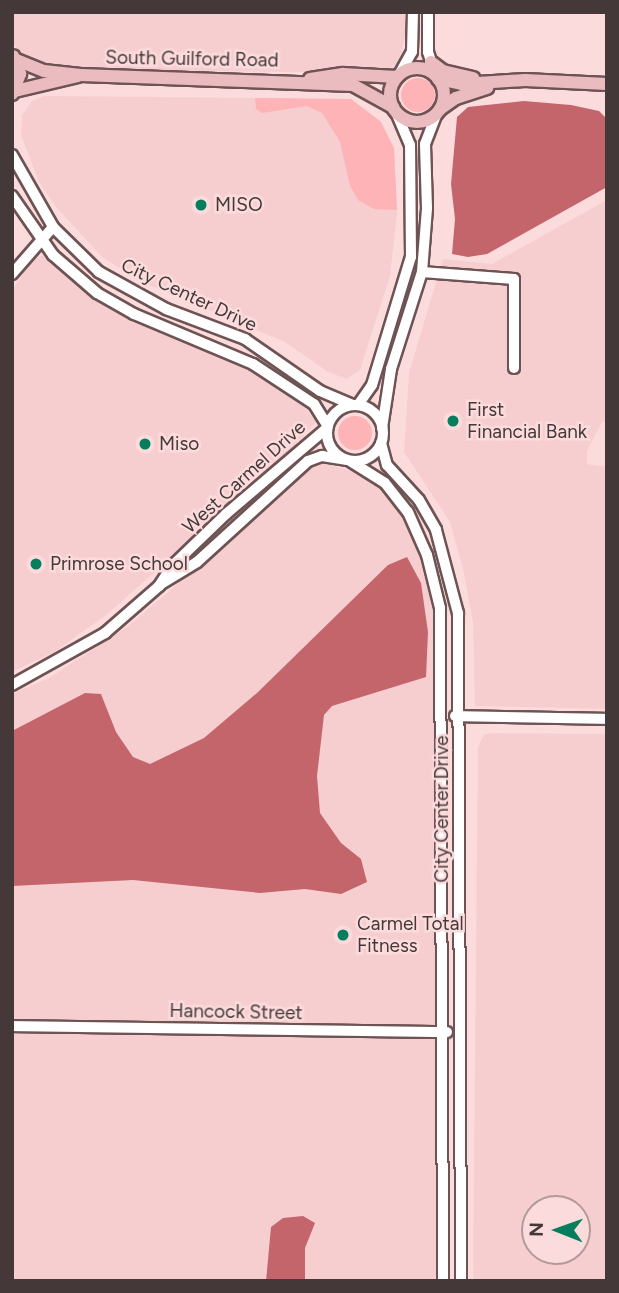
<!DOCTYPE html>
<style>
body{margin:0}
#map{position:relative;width:619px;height:1293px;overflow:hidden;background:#fcdbdc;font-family:Figtree,sans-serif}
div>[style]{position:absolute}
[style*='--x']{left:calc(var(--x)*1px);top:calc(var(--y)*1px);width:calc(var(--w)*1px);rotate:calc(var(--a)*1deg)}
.built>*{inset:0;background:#f7cecf}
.green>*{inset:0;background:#feb3b6}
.round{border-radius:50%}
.water>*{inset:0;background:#c4656c}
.roads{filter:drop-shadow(2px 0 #6e5354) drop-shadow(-2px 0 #6e5354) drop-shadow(0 2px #6e5354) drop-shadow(0 -2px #6e5354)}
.minor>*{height:10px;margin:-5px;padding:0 5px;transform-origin:5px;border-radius:5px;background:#fff}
.minor>.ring{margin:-5px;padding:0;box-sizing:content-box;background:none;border:10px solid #fff;border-radius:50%}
.major>*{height:12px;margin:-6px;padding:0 6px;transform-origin:6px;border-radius:6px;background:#ebbcbf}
.major>.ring{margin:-6px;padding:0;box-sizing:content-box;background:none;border:12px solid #ebbcbf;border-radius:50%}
.dots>*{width:19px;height:19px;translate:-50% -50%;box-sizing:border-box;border:4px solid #fcdbdc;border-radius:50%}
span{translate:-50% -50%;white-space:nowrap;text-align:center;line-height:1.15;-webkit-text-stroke:5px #fcdbdc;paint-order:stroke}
.street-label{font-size:19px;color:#443838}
.poi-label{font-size:19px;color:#443838}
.left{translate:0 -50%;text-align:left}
.frame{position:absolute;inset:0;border:14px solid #443838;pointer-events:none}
.north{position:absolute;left:521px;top:1195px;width:70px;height:70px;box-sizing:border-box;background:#fcdbdc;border:2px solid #b29a9a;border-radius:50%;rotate:271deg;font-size:19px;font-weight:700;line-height:28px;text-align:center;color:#443838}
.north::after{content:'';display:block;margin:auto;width:24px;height:32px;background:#047e5d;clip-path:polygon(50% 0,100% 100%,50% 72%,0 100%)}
</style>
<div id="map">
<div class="built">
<div style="clip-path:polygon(12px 12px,407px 12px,407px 29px,399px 63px,384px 73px,55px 69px,26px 60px,19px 52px,12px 42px)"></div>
<div style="clip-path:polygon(44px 96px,351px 99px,381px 122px,394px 148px,397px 214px,390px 276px,360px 370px,347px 379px,328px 372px,285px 342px,142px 282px,102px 257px,56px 207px,39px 182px,21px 135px,22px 115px,32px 101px)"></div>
<div style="clip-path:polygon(607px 200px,607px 421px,602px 422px,587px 451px,587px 464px,607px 467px,607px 709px,475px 706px,473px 622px,463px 569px,450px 522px,404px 452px,409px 373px,443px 259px,492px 264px)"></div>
<div style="clip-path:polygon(43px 255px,109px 309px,241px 365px,303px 405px,316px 422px,271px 470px,105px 616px,54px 652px,12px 672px,12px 290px,33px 260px)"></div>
<div style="clip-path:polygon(322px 463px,356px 472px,394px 497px,421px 547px,435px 601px,440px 1281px,12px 1281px,12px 694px,49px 678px,127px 627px,293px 486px,308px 467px)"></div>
<div style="clip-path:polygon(evenodd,491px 733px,607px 734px,607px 1281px,473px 1281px,478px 747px,484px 735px,491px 733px,577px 1209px,577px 1251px,535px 1251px,535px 1209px,577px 1209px)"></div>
</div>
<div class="green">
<div class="round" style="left:401px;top:78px;width:34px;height:34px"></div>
<div style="clip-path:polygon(255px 98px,351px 99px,381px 122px,394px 148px,397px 210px,374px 209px,358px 200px,350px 186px,340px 142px,322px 113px,307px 106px,262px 113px,256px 109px)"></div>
<div class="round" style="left:338px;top:416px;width:34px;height:34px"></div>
</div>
<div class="water">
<div style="clip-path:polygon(524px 101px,571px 105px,599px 111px,607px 119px,607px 187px,487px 254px,468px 257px,452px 254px,455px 219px,451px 184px,457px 117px,468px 107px)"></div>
<div style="clip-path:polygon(407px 557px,421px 583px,428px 632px,426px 677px,332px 706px,324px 715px,317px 776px,320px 813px,341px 843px,361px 859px,367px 882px,341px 894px,305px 889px,260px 893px,133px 880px,12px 886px,12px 731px,85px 693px,101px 694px,116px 732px,133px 757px,150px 764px,204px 738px,257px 693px,388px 565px)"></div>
<div style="clip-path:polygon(303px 1216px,315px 1223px,305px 1248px,305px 1281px,266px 1281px,271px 1227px,283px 1218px)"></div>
</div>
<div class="roads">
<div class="minor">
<div style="--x:428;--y:12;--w:40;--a:90"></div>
<div style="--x:428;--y:52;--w:25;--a:72"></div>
<div style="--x:399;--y:75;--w:26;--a:-61"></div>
<div style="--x:412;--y:52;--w:40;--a:-88.6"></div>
<div style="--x:12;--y:155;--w:83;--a:60.3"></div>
<div style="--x:53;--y:227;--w:64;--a:44.4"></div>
<div style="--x:99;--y:272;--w:77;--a:28.9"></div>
<div style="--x:166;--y:309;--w:85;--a:20.8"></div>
<div style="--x:245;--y:339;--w:91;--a:34.7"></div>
<div style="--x:320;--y:391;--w:36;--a:23"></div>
<div style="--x:12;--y:196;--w:72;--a:55.2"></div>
<div style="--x:53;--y:255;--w:58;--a:40.8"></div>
<div style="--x:97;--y:293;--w:43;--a:29.6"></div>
<div style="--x:134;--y:314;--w:129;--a:22.8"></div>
<div style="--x:253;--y:364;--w:73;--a:33.3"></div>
<div style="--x:314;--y:404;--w:26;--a:58"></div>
<div style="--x:422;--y:272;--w:92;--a:4.4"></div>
<div style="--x:514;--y:279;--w:89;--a:90"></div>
<div style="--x:12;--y:274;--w:62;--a:-48.9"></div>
<div class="ring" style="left:327px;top:405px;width:46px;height:46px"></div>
<div style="--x:358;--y:405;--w:24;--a:-55"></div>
<div style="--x:372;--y:385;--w:134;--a:-73.1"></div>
<div style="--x:411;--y:257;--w:112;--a:-90.5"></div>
<div style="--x:410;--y:145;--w:38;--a:-113"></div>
<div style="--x:382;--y:428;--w:60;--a:-81.3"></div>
<div style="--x:391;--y:369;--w:102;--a:-72.3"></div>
<div style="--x:422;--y:272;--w:64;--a:-85.5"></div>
<div style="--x:427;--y:208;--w:64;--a:-91.8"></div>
<div style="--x:425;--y:144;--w:33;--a:-69"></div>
<div style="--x:381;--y:443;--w:23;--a:75"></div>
<div style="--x:387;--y:465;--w:47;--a:47.6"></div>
<div style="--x:419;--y:500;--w:34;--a:60"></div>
<div style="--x:436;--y:530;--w:86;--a:75.2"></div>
<div style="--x:458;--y:613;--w:668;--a:89.74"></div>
<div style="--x:350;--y:461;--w:41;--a:32.2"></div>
<div style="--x:385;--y:483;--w:37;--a:52"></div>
<div style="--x:408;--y:512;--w:47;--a:66.2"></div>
<div style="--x:427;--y:555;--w:55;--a:76.2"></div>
<div style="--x:440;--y:608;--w:673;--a:89.74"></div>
<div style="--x:161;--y:584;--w:42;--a:-31.4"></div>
<div style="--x:197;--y:562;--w:150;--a:-42.3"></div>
<div style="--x:308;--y:461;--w:15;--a:-20"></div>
<div style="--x:322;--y:456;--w:24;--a:9"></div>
<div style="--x:12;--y:685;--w:107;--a:-29.2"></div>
<div style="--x:105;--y:633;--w:72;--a:-41"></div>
<div style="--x:159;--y:586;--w:24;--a:-57"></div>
<div style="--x:172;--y:566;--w:75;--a:-43.9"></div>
<div style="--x:226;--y:514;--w:133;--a:-40.4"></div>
<div style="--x:455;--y:716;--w:152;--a:1.1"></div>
<div style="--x:12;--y:1026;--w:435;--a:0.8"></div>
</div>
<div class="major">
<div style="--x:14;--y:59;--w:32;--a:22"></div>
<div style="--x:44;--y:71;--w:37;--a:6"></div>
<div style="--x:81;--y:75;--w:272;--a:2.1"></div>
<div style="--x:353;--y:85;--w:46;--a:28.8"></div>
<div style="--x:431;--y:62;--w:15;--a:37"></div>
<div style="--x:443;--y:71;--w:31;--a:13"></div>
<div class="ring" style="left:390px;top:68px;width:42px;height:42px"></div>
<div style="--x:310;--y:79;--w:33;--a:-9"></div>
<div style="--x:343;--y:74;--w:54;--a:3.2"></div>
<div style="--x:438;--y:79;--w:25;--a:12"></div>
<div style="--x:462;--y:84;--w:63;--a:-3.6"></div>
<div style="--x:525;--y:80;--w:82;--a:2.8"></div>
<div style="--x:15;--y:91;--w:65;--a:-13.4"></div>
<div style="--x:12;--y:94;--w:22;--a:-68"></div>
<div style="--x:20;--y:74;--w:19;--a:-111"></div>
<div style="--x:440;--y:109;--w:19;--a:-35"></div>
<div style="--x:456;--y:98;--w:33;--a:-18"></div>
</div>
</div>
<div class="dots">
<div style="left:201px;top:205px;background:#047e5d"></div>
<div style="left:453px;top:421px;background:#047e5d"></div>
<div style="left:145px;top:444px;background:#047e5d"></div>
<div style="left:36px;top:564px;background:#047e5d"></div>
<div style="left:343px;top:935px;background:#047e5d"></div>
</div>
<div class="street-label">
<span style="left:192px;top:59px;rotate:1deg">South Guilford Road</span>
<span style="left:189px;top:295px;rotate:25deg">City Center Drive</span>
<span style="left:244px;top:477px;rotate:-42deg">West Carmel Drive</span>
<span style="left:442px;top:809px;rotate:-90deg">City Center Drive</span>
<span style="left:236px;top:1012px;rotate:1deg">Hancock Street</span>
</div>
<div class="poi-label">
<span class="left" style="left:215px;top:205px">MISO</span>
<span class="left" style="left:467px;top:421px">First<br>Financial Bank</span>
<span class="left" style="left:159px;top:444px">Miso</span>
<span class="left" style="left:50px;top:564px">Primrose School</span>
<span class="left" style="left:357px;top:935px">Carmel Total<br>Fitness</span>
</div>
<div class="frame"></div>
<div class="north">N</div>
</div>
